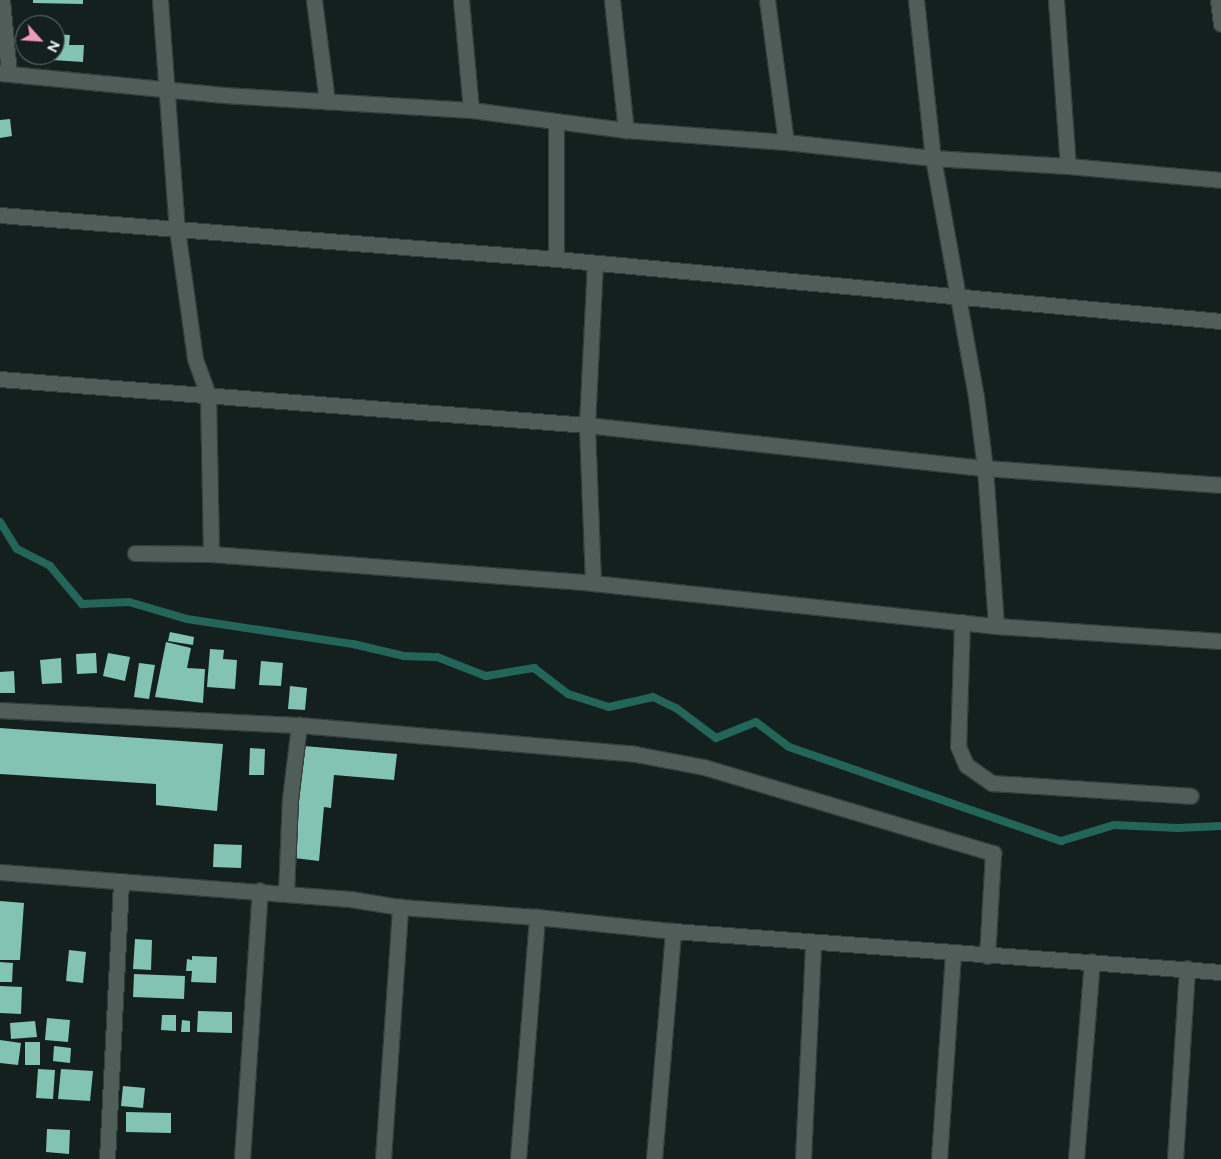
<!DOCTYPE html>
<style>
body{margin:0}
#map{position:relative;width:1221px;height:1159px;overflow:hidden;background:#13201d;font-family:Figtree,sans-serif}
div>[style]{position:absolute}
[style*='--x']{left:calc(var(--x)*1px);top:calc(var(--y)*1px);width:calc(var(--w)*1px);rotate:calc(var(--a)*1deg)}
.stream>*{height:8px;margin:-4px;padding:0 4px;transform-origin:4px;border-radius:4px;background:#236558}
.building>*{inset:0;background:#82c3b3}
.roads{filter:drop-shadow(1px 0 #343d3a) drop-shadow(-1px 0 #343d3a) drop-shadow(0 1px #343d3a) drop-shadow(0 -1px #343d3a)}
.minor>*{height:15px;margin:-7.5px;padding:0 7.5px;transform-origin:7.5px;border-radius:7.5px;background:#505e5a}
span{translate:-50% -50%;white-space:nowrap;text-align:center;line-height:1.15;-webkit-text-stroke:5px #13201d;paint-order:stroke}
.north{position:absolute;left:15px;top:15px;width:50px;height:50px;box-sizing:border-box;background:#13201d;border:1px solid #687471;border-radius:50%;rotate:116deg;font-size:14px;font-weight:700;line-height:20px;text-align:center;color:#e8f1ee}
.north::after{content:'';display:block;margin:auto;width:18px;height:22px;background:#ef9ab8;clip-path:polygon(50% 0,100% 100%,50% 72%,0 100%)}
</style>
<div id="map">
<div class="stream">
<div style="--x:0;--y:522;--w:32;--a:58"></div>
<div style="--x:17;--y:549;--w:37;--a:27"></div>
<div style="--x:50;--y:566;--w:50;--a:49.9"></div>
<div style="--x:82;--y:604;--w:47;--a:-2.4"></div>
<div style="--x:129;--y:602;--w:60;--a:16.3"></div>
<div style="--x:187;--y:619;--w:168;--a:8.6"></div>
<div style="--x:353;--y:644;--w:52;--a:13.2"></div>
<div style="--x:404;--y:656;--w:33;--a:2"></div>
<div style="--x:437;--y:657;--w:53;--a:21.2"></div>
<div style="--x:486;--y:676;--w:49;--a:-9.5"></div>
<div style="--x:534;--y:668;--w:43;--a:37.4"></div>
<div style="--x:568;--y:694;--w:43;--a:17.6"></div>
<div style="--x:609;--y:707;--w:45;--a:-12.8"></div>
<div style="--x:653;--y:697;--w:25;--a:26"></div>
<div style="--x:676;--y:708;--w:50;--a:36.9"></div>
<div style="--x:716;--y:738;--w:43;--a:-21.8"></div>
<div style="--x:756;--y:722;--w:41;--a:37.1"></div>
<div style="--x:789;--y:747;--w:288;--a:19.1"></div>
<div style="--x:1061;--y:841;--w:55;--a:-16.8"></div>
<div style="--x:1114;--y:825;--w:64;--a:2.7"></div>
<div style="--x:1178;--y:828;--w:43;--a:-2.7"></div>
</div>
<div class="building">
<div style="clip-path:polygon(33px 0,83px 0,83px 4px,33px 3px)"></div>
<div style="clip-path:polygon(55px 34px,70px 35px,69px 45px,84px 45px,83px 62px,37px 59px,37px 55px,55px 55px)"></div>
<div style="clip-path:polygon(10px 119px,12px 136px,0 138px,0 120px)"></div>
<div style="clip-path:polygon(170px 632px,194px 637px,193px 645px,168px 641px)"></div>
<div style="clip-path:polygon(166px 642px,191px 648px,187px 668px,205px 669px,203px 703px,155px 697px)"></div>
<div style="clip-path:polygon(210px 649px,224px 650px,223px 659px,237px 660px,235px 689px,207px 687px)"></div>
<div style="clip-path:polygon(96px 653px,97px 673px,77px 674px,76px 654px)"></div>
<div style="clip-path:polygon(108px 653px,130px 657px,125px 681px,103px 676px)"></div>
<div style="clip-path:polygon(61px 658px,62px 683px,42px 684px,40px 660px)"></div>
<div style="clip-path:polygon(261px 661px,283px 663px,281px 686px,259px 685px)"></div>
<div style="clip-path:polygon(139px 663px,155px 665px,149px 699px,134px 697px)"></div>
<div style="clip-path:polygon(14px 671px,15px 693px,0 693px,0 672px)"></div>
<div style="clip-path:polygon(290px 686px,307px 688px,305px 710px,288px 709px)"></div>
<div style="clip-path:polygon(0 728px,223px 744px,217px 811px,156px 805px,156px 784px,0 774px)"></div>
<div style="clip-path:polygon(304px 746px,397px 754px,394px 780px,334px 775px,331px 808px,324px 807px,319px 861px,294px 858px)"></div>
<div style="clip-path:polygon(250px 748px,265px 749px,264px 775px,249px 775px)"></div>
<div style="clip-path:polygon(214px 844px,242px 845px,241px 868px,213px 867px)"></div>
<div style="clip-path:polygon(0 901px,24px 903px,20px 960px,0 960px)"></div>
<div style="clip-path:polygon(135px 939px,152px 940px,151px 970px,133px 969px)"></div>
<div style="clip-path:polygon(69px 950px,86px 952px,83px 983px,66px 981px)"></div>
<div style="clip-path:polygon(192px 956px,217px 957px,216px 983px,191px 982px,192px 971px,186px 971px,187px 959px,192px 960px)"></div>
<div style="clip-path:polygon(0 962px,13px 963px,12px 982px,0 982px)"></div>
<div style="clip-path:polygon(134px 974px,185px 976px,184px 999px,133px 997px)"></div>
<div style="clip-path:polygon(0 986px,22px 987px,21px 1014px,0 1013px)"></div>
<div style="clip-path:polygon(198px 1011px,232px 1012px,232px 1033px,197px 1032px)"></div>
<div style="clip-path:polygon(162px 1015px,176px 1015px,176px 1031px,161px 1030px)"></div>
<div style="clip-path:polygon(47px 1018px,70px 1020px,68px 1042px,45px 1040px)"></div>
<div style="clip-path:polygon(182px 1020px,190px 1021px,190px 1032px,181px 1032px)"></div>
<div style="clip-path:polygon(35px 1021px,37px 1037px,11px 1039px,10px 1023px)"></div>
<div style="clip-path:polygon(0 1040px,21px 1043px,18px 1065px,0 1063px)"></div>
<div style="clip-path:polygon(25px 1042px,40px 1042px,40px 1065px,25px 1065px)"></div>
<div style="clip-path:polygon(54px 1046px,71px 1048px,70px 1063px,53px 1061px)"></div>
<div style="clip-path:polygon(38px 1069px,55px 1070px,53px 1099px,36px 1098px)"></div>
<div style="clip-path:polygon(61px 1069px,93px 1071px,90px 1101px,58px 1099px)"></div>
<div style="clip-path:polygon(123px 1086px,145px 1088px,143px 1108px,121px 1106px)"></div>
<div style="clip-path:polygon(126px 1112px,171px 1113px,171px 1133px,126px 1132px)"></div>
<div style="clip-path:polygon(47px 1129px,70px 1130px,69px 1154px,46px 1152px)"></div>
</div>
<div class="roads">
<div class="minor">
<div style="--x:2;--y:0;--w:74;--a:84.6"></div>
<div style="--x:160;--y:0;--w:230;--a:85.8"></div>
<div style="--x:177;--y:229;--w:131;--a:82.1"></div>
<div style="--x:195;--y:359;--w:38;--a:70"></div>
<div style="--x:208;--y:395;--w:159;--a:88.9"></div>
<div style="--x:314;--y:0;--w:102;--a:82.7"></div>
<div style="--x:461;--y:0;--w:110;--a:84.8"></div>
<div style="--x:612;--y:0;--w:131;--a:83.9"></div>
<div style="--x:767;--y:0;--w:143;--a:82.4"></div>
<div style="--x:916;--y:0;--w:159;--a:83.9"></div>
<div style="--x:933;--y:158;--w:243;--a:79.8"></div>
<div style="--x:976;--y:397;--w:72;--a:82.8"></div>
<div style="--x:985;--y:468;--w:158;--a:86"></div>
<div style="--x:1056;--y:0;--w:166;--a:85.9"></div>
<div style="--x:1218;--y:0;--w:24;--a:83"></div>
<div style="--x:0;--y:73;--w:225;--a:5.6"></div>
<div style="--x:224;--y:95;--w:247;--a:3.5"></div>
<div style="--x:471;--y:110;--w:156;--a:7.4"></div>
<div style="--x:626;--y:130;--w:160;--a:4.3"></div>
<div style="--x:786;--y:142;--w:148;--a:6.2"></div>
<div style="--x:933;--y:158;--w:135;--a:3.4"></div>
<div style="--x:1068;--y:166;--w:154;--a:5.2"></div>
<div style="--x:0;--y:215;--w:558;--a:4.52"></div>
<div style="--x:556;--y:259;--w:668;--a:5.33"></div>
<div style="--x:556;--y:259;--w:138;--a:-90"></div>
<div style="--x:0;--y:379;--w:589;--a:4.48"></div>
<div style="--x:587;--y:425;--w:400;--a:6.2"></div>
<div style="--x:985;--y:468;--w:237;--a:4.1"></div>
<div style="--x:135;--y:553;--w:76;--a:0.8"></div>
<div style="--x:211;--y:554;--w:383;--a:4.3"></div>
<div style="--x:593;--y:583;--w:405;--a:6.1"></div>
<div style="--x:996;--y:626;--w:225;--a:3.8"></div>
<div style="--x:593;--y:583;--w:158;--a:-92.2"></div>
<div style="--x:587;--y:425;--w:162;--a:-87.2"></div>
<div style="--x:962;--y:622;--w:124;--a:91.8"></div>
<div style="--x:958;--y:746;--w:21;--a:67"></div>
<div style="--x:966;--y:765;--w:32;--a:35"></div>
<div style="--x:992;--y:783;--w:199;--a:3.7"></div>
<div style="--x:0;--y:710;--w:299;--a:2.9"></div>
<div style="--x:299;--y:725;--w:337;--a:4.9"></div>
<div style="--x:635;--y:754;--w:70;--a:10.7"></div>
<div style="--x:704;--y:767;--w:302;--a:16.6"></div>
<div style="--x:993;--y:853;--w:103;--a:93.3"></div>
<div style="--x:0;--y:872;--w:351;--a:4.4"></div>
<div style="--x:350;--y:899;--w:51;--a:9.1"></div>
<div style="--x:400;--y:907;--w:137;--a:4.2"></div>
<div style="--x:537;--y:917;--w:137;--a:5.9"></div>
<div style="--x:673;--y:931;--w:550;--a:4.28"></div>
<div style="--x:286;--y:893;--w:94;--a:-87.6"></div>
<div style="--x:290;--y:799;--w:75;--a:-83.1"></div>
<div style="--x:107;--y:1159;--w:278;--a:-87.1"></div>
<div style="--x:242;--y:1159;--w:269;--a:-86.2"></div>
<div style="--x:383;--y:1159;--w:253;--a:-86.1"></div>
<div style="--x:518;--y:1159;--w:243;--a:-85.5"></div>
<div style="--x:654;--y:1159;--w:229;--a:-85.2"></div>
<div style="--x:803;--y:1159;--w:216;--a:-87.3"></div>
<div style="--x:939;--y:1159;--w:206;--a:-86.1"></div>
<div style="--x:1076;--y:1159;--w:198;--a:-85.4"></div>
<div style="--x:1175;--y:1159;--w:191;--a:-86.4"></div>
</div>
</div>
<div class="north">N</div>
</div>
